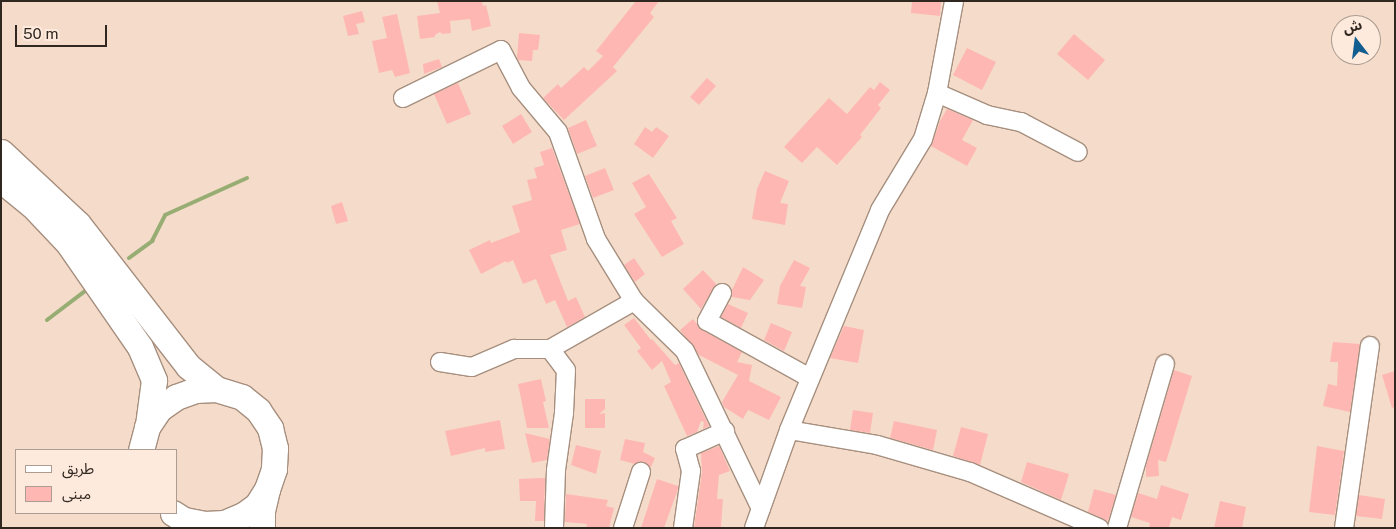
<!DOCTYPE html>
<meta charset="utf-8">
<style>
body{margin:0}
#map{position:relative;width:1396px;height:529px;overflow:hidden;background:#f5dcca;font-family:"Public Sans","Noto Sans Arabic",sans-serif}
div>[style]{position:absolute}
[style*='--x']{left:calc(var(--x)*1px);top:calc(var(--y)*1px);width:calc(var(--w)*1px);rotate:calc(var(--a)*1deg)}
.stream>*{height:4px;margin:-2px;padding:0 2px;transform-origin:2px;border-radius:2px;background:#97ad73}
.building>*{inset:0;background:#feb7b3}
.roads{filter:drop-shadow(1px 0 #a68f7f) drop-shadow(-1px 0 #a68f7f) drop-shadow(0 1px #a68f7f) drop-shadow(0 -1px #a68f7f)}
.minor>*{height:18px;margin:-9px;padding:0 9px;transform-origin:9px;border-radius:9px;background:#fff}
.highway>*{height:25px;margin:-12.5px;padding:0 12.5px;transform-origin:12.5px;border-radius:12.5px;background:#fff}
span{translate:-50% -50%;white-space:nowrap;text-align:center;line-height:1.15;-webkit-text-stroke:4px #feeadc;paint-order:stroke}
.frame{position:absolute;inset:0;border:2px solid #302720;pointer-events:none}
.legend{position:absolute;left:15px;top:449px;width:162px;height:65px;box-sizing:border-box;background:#feeadc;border:1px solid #ac9c91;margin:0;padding:6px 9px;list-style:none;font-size:15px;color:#302720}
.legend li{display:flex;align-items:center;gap:10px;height:25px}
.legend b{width:25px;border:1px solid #ac9c91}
.north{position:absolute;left:1331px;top:15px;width:50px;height:50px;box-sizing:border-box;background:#feeadc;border:1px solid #ac9c91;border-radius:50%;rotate:345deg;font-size:14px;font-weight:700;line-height:20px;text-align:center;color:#302720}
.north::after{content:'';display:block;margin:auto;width:18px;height:22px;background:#125e91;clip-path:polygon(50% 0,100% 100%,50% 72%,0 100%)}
.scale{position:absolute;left:15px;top:25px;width:92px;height:22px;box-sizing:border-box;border:2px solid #302720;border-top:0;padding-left:6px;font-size:15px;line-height:18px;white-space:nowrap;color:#302720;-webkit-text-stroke:4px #feeadc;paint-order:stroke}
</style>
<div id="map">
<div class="stream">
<div style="--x:129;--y:258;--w:29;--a:-36"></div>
<div style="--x:152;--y:241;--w:29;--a:-63"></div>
<div style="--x:165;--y:215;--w:90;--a:-24.3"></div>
<div style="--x:47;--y:320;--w:53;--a:-37.3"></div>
</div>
<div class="building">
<div style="clip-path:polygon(437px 1px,482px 1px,483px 6px,486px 5px,491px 26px,472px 31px,470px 19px,450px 21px,451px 33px,442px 34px,440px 32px,435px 35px,435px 37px,420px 39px,417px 16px,440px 13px)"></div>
<div style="clip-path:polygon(636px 1px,659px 1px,650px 13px,654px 17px,613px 67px,617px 71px,564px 120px,543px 98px,558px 84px,561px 88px,584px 67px,588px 71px,603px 56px,596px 51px)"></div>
<div style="clip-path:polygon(912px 1px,941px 1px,940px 16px,911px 13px)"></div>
<div style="clip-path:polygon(362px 11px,365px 22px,356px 24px,359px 34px,348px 36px,343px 16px)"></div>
<div style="clip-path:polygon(397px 14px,410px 73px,395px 77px,392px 70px,379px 73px,372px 41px,387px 38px,382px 17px)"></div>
<div style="clip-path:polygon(519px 33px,540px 35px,538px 50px,533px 50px,532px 61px,518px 60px,517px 57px)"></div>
<div style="clip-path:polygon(1074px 34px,1105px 60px,1088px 80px,1057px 54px)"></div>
<div style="clip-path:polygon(967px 48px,996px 62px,982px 90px,953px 75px)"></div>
<div style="clip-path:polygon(439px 59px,442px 67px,424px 74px,423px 64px)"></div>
<div style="clip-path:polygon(707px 78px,716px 86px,699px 105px,690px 97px)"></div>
<div style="clip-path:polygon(880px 82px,890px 90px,878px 105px,881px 108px,860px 135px,862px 137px,837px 165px,817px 147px,802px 163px,784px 147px,829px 98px,847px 114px,870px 87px,874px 90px)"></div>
<div style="clip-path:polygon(458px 83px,471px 114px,447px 124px,434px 94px)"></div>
<div style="clip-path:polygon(947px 109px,973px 120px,962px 140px,977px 148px,967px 166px,931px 146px,940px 121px)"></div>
<div style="clip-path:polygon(521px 114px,532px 132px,513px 144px,502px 126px)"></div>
<div style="clip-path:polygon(586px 120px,597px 146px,577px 154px,568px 128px)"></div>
<div style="clip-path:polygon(645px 127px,652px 132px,656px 127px,669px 136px,653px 158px,634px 144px)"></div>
<div style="clip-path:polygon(552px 148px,580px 224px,561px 230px,567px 250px,550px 255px,568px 301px,576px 297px,585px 317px,567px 327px,555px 300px,546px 304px,536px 279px,523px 284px,513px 260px,507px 263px,506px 261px,481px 274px,469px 250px,490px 240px,491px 243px,520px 232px,512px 206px,532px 200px,527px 180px,537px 178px,534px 168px,544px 165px,540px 152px)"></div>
<div style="clip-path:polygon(605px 168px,614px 190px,593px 198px,585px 176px)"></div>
<div style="clip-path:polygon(765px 171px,789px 181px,780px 203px,788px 204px,785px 225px,752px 219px,757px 189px)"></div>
<div style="clip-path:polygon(649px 174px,677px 218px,671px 221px,684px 244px,662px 257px,634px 214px,646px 207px,632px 183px)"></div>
<div style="clip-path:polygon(342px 202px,348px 221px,336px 224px,331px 206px)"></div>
<div style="clip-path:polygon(634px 258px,645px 274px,635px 282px,624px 265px)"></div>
<div style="clip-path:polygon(794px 260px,810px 268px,800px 286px,806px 287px,802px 308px,777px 304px,780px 286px)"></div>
<div style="clip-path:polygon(743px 267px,764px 280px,750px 300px,732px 297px,732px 290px)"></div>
<div style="clip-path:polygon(703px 270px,716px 284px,701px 309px,683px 289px)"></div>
<div style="clip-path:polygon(728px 304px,748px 313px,741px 328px,721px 317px)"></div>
<div style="clip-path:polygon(634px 318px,651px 340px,652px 339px,675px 365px,679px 363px,709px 426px,703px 429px,704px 422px,701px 421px,697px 432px,687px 436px,664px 386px,671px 382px,662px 361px,652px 370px,637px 351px,641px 348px,624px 325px)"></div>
<div style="clip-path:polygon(693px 319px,702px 330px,742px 352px,737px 362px,752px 365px,749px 381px,781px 397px,769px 420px,748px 410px,743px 419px,724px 407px,722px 402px,738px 375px,699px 355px,680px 330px)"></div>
<div style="clip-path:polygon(771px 323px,792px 332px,784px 351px,764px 340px)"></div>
<div style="clip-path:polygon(844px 326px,864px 330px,858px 363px,830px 358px)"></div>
<div style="clip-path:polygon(1333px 342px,1360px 344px,1350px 412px,1323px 406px,1328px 384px,1337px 386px,1338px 362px,1330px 362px)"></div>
<div style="clip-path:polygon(1174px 370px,1192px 376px,1166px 462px,1158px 460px,1159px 476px,1146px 477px,1146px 466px)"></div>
<div style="clip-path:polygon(1395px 371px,1395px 407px,1392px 408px,1382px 375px)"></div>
<div style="clip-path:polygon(541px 379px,546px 401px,543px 402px,549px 428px,527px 428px,518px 384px)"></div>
<div style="clip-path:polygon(585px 399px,605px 399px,605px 409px,599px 414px,605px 413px,605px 428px,585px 428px)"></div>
<div style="clip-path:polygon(853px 410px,873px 413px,870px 433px,850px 430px)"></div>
<div style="clip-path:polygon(500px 420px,505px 449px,485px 452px,485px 448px,451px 456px,445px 431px)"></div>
<div style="clip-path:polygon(894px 421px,937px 430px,933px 450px,890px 438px)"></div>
<div style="clip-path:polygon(961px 427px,988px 434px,980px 465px,953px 456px)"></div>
<div style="clip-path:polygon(525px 433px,550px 439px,547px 460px,532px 463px)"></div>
<div style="clip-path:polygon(625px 439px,645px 443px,643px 452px,655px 458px,651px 467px,644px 462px,635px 464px,620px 460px)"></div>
<div style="clip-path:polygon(576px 445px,601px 451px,596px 474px,571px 465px)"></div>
<div style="clip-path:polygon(719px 446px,730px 471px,719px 475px,717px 499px,723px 499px,721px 528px,694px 528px,702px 472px,701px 453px)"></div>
<div style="clip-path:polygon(1317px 446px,1344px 451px,1335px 515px,1309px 512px)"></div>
<div style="clip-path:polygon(1027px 462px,1069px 474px,1061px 500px,1021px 482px)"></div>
<div style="clip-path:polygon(541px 478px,545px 478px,544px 521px,535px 521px,536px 501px,520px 501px,519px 479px)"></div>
<div style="clip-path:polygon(657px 479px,678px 486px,678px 489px,664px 528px,641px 528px)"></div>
<div style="clip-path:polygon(1161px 485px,1189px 494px,1181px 520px,1172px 517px,1169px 528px,1149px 528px,1150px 523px,1131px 517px,1138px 493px,1157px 499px)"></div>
<div style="clip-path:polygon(1094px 489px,1116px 495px,1108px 521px,1088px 512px)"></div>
<div style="clip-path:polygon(566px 494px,608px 500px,606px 506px,614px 508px,609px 528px,586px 528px,587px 524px,565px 522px)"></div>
<div style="clip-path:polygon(1359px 495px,1385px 499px,1382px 519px,1356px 516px)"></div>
<div style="clip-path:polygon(1220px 501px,1246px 507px,1242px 528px,1214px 528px)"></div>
</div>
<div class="roads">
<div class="minor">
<div style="--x:937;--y:93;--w:55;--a:23.7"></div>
<div style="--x:987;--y:115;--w:35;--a:12"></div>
<div style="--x:1021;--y:122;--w:64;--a:27.8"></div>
<div style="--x:403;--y:98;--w:109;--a:-26.1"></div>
<div style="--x:501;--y:50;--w:43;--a:62.2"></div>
<div style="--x:521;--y:88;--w:57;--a:49.9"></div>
<div style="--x:558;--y:132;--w:114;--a:70.4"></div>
<div style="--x:596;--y:239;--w:73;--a:58.5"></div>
<div style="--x:634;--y:301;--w:71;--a:44.4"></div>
<div style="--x:685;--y:351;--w:175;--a:64.3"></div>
<div style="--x:722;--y:293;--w:32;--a:118"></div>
<div style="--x:707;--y:321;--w:118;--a:29"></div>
<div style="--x:550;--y:349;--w:26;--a:53"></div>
<div style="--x:566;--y:370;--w:43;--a:92.7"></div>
<div style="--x:564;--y:413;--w:58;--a:98"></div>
<div style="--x:556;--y:470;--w:58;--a:92"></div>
<div style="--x:440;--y:362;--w:32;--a:9"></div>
<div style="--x:472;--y:367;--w:46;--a:-23.2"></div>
<div style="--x:514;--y:349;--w:36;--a:0"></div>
<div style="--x:550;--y:349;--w:97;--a:-29.7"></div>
<div style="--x:789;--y:430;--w:238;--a:-67.5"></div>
<div style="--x:880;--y:210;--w:83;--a:-58.8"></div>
<div style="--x:923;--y:139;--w:48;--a:-73.1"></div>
<div style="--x:937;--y:93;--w:94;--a:-79.5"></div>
<div style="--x:623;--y:528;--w:59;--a:-72.2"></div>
<div style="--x:683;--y:528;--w:58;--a:-82"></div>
<div style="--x:691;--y:471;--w:23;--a:-105"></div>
<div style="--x:685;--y:449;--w:44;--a:-24.2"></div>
<div style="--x:754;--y:528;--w:104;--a:-70.3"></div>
<div style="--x:789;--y:430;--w:89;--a:9.7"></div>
<div style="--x:877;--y:445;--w:97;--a:16.2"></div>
<div style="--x:970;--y:472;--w:141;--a:23.5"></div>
<div style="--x:1117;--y:528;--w:171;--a:-73.7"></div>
<div style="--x:1344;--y:528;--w:184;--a:-81.9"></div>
</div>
<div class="highway">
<div style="--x:1;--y:152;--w:105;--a:43.1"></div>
<div style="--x:78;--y:224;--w:180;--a:52.2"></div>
<div style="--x:188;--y:366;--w:36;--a:39"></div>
<div style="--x:1;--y:180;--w:40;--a:39"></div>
<div style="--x:32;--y:205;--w:52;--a:46.5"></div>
<div style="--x:68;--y:243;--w:126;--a:55.3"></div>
<div style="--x:140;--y:347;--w:36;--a:67"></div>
<div style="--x:154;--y:380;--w:45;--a:97.6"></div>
<div style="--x:141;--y:450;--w:24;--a:-75"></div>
<div style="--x:147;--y:427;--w:22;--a:-56"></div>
<div style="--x:159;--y:409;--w:21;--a:-35"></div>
<div style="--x:176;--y:397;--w:20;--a:-20"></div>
<div style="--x:195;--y:390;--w:21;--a:-3"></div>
<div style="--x:216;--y:389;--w:27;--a:17"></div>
<div style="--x:242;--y:397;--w:21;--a:39"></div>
<div style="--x:258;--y:410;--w:22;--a:56"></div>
<div style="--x:270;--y:428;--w:21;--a:76"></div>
<div style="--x:275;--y:448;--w:21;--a:93"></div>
<div style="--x:274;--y:469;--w:21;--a:109"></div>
<div style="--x:267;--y:489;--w:19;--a:122"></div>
<div style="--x:257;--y:505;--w:17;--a:144"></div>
<div style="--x:243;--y:515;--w:21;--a:157"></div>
<div style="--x:224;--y:523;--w:19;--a:177"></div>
<div style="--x:205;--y:524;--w:21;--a:-169"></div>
<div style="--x:184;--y:520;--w:13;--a:-148"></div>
<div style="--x:262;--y:528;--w:17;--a:-90"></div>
<div style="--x:262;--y:511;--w:23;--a:-77"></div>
</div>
</div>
<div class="frame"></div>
<ul class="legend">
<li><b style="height:6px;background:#fff"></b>طريق</li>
<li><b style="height:14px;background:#feb7b3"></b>مبنى</li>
</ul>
<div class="north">ش</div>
<div class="scale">50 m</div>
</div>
